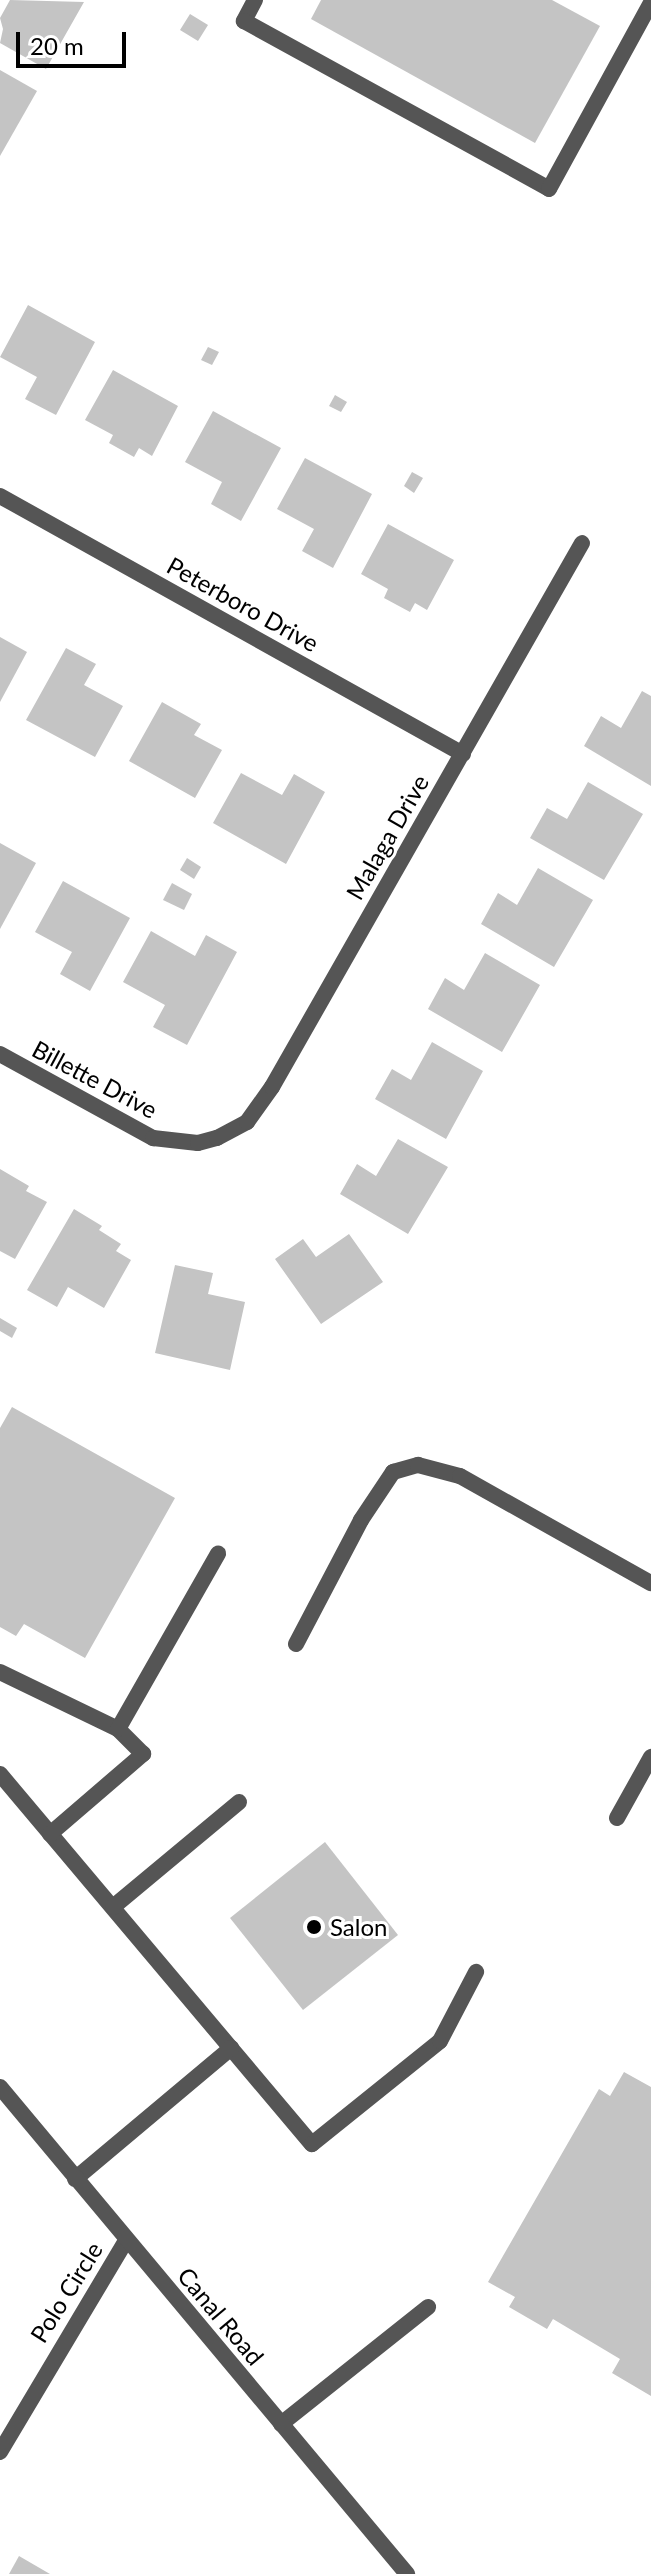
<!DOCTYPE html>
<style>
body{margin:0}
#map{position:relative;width:651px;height:2574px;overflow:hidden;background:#fff;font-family:Lato,sans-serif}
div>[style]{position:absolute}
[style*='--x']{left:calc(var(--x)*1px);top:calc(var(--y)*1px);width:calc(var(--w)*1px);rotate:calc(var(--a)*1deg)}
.building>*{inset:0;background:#c4c4c4}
.service>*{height:16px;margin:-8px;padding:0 8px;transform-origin:8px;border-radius:8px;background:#555}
.minor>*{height:16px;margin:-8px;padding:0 8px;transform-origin:8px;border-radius:8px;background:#555}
.tertiary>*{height:16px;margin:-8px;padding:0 8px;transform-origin:8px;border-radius:8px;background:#555}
.dots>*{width:22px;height:22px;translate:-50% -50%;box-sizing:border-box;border:4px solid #fff;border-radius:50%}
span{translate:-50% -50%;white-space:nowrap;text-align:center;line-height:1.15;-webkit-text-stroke:6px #fff;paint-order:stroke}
.street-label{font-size:24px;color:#000}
.poi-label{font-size:24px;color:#000}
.left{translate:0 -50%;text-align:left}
.scale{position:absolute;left:16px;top:32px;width:110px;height:36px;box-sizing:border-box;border:4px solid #000;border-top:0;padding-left:10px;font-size:24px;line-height:28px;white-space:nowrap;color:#000;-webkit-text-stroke:6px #fff;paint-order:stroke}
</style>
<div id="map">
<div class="building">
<div style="clip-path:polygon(10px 0,84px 2px,46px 69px,0 43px,3px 29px,0 18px)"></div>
<div style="clip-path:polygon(321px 0,552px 0,600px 26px,535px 143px,311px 19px)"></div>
<div style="clip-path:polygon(190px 14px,208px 25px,198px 41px,180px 30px)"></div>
<div style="clip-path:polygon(0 70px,37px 91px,0 156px)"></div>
<div style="clip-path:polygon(28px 305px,95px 342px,56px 415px,25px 399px,37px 377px,0 357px)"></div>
<div style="clip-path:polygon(208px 347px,219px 352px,212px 365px,201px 360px)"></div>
<div style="clip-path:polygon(113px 370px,178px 406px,152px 456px,139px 448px,134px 457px,109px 443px,113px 435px,85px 420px)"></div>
<div style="clip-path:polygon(335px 395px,347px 402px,341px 412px,329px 406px)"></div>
<div style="clip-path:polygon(213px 411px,281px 448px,241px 521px,211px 504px,222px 482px,185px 462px)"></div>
<div style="clip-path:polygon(305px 458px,372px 494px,333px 568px,302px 551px,314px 529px,277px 509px)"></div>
<div style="clip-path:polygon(412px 472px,423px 478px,414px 493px,404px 486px)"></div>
<div style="clip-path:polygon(388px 524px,454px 560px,427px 610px,415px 603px,410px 612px,384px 598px,388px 589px,361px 574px)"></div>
<div style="clip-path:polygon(0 637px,27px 652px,0 702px)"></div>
<div style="clip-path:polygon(66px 648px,96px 664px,84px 685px,123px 706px,95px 757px,26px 720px)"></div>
<div style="clip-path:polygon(642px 691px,651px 696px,651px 786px,584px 746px,601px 716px,621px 728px)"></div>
<div style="clip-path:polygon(162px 702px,201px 724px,194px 735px,222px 750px,195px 798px,129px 761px)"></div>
<div style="clip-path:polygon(241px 773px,282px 795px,294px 774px,325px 792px,286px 864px,213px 823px)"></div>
<div style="clip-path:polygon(588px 782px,643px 814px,604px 880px,530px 838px,547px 808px,567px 819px)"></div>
<div style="clip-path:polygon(0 843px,36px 863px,0 929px)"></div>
<div style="clip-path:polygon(187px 858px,201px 867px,194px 879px,180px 870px)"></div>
<div style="clip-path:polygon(538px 868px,593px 900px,554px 967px,481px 924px,498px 893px,517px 905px)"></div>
<div style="clip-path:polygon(63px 881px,130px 918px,90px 991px,60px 974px,72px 952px,35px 932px)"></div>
<div style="clip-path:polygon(172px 883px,192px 894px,184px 910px,163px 900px)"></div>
<div style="clip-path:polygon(151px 931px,195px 956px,206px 935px,237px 952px,187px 1045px,153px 1027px,165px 1005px,123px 982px)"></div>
<div style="clip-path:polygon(485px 953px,540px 985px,502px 1052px,428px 1009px,445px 978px,464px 990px)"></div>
<div style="clip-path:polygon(432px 1042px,483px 1071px,446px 1139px,375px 1099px,392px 1069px,411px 1080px)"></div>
<div style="clip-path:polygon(398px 1139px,448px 1167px,408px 1234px,340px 1194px,357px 1164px,376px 1176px)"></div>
<div style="clip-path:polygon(0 1169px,29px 1186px,26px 1191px,47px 1202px,15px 1259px,0 1251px)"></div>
<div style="clip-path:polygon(74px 1209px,102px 1226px,99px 1230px,121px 1244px,116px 1251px,131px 1260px,104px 1308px,68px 1287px,57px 1307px,27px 1290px)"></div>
<div style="clip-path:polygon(349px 1234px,383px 1282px,321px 1324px,275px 1259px,303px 1239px,316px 1257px)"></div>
<div style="clip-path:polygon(175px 1265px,213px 1273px,208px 1294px,245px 1302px,230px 1370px,155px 1353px)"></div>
<div style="clip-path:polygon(0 1318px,17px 1328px,12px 1338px,0 1331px)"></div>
<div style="clip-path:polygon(12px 1407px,175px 1498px,85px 1658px,24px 1624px,16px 1636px,0 1627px,0 1428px)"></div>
<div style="clip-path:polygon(325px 1842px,398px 1935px,303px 2010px,230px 1918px)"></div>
<div style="clip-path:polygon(624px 2072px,651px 2087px,651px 2396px,612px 2373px,620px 2359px,553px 2319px,547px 2329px,509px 2307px,515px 2297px,488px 2282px,599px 2089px,610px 2096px)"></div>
<div style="clip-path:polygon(19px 2556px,50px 2574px,9px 2574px)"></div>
</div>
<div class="service">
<div style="--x:255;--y:0;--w:24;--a:118"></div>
<div style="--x:244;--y:21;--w:348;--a:28.8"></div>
<div style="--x:549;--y:189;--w:212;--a:-61.3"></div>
<div style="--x:296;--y:1644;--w:140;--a:-62.3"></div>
<div style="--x:361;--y:1520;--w:58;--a:-56.3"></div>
<div style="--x:393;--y:1472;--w:26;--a:-16"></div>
<div style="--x:418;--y:1465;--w:43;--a:14.7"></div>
<div style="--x:460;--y:1476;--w:219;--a:29.3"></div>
<div style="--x:0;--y:1672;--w:131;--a:25.8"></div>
<div style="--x:0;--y:1774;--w:484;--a:49.9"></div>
<div style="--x:312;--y:2144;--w:164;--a:-38.8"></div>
<div style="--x:440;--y:2041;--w:78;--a:-62.4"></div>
<div style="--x:617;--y:1818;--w:70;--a:-60.9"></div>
<div style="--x:50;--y:1834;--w:123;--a:-40.7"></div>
<div style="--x:143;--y:1754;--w:35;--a:-135"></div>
<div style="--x:118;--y:1729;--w:202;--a:-60.3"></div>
<div style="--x:113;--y:1907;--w:164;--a:-39.8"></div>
<div style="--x:75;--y:2179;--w:204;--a:-40"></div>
<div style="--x:281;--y:2424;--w:188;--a:-38.5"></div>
</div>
<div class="minor">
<div style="--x:0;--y:496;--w:530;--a:29.13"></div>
<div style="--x:0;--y:1054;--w:175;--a:28.8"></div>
<div style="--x:153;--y:1138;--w:45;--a:6.3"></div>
<div style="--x:198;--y:1143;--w:20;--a:-15"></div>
<div style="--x:217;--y:1138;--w:34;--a:-28"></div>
<div style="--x:247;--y:1122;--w:43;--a:-54.5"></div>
<div style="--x:272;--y:1087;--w:626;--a:-60.32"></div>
<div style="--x:0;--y:2452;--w:246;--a:-59.2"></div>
</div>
<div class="tertiary">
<div style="--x:0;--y:2087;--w:635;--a:50.11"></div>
</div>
<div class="dots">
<div style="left:314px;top:1927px;background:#000"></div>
</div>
<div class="street-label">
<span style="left:243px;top:604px;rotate:29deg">Peterboro Drive</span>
<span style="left:387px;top:837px;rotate:-60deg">Malaga Drive</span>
<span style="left:95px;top:1079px;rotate:28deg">Billette Drive</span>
<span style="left:66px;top:2292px;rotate:-58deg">Polo Circle</span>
<span style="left:221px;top:2316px;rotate:50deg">Canal Road</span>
</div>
<div class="poi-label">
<span class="left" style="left:330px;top:1927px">Salon</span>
</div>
<div class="scale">20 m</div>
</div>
